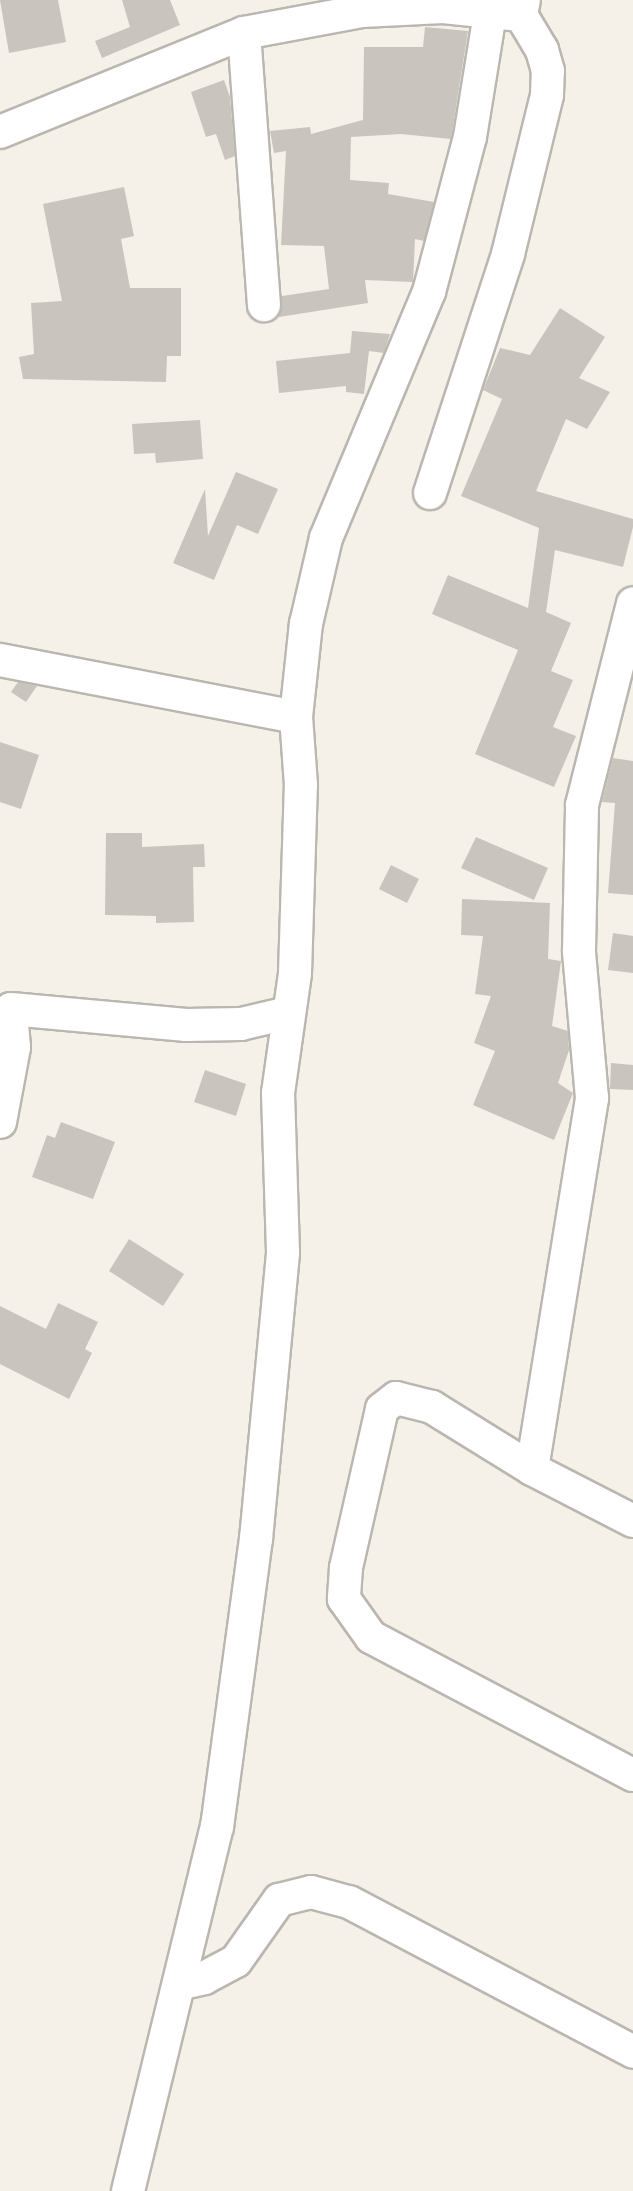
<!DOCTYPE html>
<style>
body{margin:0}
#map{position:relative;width:633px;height:2191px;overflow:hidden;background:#f5f1e9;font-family:Jost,sans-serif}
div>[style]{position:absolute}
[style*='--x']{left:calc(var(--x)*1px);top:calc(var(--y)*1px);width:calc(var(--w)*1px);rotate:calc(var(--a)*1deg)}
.building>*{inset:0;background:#c9c4be}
.roads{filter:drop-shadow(2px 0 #bbb6b0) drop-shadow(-2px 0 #bbb6b0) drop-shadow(0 2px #bbb6b0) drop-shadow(0 -2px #bbb6b0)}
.minor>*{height:32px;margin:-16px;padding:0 16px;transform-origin:16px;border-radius:16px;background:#fff}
span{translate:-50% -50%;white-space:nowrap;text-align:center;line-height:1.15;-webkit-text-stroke:6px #fff;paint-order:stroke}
</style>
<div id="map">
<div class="building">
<div style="clip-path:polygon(0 0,58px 0,66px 42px,9px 53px)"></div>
<div style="clip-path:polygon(122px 0,170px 0,180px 25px,102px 58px,95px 41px,130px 27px)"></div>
<div style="clip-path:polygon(425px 27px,468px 31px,451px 139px,401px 134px,351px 137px,350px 180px,389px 183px,388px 194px,434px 202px,424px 241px,415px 239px,413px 282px,365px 280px,368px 303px,279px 317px,282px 296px,329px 289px,324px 246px,281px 245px,286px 151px,274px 153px,270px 131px,310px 127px,311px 134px,363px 120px,364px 47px,423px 47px)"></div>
<div style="clip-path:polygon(224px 80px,230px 97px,235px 156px,225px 160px,216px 134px,206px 137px,191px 92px)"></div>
<div style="clip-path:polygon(124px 187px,134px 236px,121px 239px,130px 288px,181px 288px,181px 356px,167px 356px,166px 382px,23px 379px,19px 357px,34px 354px,31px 303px,62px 301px,43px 204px)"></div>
<div style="clip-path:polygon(560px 308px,605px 337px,579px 378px,610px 392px,587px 429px,566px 419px,536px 491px,633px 519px,633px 527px,623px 567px,555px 550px,546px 612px,571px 623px,551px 671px,573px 680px,553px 727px,576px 736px,554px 787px,475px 754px,518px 650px,432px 614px,448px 575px,528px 608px,539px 528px,461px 496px,502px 399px,483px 390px,500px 348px,530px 355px)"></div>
<div style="clip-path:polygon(352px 331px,390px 334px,384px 353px,369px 351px,364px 394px,346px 392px,346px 386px,279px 393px,276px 361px,350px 353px)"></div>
<div style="clip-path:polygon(200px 420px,203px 459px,156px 463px,155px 453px,134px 454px,132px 424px)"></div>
<div style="clip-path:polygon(236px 472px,278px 489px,258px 534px,237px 525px,214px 580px,173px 563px,205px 489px,208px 536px)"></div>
<div style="clip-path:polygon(18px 682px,37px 686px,26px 702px,11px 692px)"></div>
<div style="clip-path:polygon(0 742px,39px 755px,21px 809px,0 802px)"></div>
<div style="clip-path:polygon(613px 758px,633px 761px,633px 895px,608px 893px,615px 803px,602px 802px)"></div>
<div style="clip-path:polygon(106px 833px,142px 833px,142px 847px,204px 844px,205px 867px,193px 867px,194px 922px,156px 923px,156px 916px,105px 915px)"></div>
<div style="clip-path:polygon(476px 837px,548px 868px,534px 900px,461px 868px)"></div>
<div style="clip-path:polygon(391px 865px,419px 879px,407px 903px,379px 889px)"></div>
<div style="clip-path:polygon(462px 899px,550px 903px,548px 959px,561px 961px,552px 1026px,568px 1031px,569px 1050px,558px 1083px,573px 1093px,554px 1140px,473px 1105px,495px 1051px,474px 1043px,491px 996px,475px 994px,483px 936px,461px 935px)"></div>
<div style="clip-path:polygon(613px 933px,633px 936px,633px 973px,608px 970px)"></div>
<div style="clip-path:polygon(611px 1063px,633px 1065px,633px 1090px,610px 1089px)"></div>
<div style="clip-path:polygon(205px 1070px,246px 1084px,236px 1116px,194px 1102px)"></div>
<div style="clip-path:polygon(61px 1122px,115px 1142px,93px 1199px,32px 1177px,47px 1135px,55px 1138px)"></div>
<div style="clip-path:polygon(129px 1239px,184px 1274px,163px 1306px,109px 1271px)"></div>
<div style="clip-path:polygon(58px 1303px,98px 1322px,85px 1349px,92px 1353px,69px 1399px,0 1364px,0 1306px,46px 1329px)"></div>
</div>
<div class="roads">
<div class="minor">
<div style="--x:244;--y:33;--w:273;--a:85.8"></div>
<div style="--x:0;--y:132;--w:263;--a:-22.1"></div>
<div style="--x:244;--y:33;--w:120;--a:-10.6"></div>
<div style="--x:362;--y:11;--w:81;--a:-2.8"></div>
<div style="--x:443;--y:7;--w:78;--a:5.9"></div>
<div style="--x:430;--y:493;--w:251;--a:-71.9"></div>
<div style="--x:508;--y:254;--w:164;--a:-76.2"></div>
<div style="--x:547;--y:95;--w:24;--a:-88"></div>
<div style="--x:548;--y:71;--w:22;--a:-106"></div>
<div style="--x:542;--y:50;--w:41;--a:-121"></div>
<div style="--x:521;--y:15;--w:15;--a:-79"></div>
<div style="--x:0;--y:660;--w:301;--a:10.9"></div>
<div style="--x:0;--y:1122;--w:76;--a:-79.4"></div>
<div style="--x:14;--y:1047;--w:38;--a:-95"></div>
<div style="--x:11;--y:1009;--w:176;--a:5.2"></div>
<div style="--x:186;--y:1025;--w:55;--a:-1"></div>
<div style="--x:241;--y:1024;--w:48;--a:-13.2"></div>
<div style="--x:532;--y:1469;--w:376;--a:-80.8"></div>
<div style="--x:592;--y:1098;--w:148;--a:-95.1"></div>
<div style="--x:579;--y:951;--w:146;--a:-88.8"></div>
<div style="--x:582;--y:805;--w:208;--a:-75.8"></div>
<div style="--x:633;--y:1521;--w:114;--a:-152.8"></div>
<div style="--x:532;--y:1469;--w:118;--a:-148.2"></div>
<div style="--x:432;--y:1407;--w:37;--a:-166"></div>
<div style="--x:396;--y:1398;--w:18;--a:142"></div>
<div style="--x:382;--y:1409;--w:163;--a:102.8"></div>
<div style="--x:346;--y:1568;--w:31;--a:94"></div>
<div style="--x:344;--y:1599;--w:47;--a:54.6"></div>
<div style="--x:371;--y:1637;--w:296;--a:27.8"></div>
<div style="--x:179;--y:1984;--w:26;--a:-13"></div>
<div style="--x:204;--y:1978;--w:36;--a:-28"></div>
<div style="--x:236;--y:1961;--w:75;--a:-54.8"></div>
<div style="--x:279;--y:1900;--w:33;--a:-14"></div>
<div style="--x:311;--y:1892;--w:39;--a:15"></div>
<div style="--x:349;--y:1902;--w:321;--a:27.8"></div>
<div style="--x:128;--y:2191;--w:375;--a:-76.3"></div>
<div style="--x:217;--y:1827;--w:291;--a:-82.3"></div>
<div style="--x:256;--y:1539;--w:288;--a:-84.6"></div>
<div style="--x:283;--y:1252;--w:159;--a:-91.8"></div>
<div style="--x:278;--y:1093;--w:121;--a:-81.9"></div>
<div style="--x:295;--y:973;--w:188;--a:-88.2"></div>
<div style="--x:301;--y:785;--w:68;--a:-94.2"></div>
<div style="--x:296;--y:717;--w:94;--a:-83.9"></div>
<div style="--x:306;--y:624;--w:88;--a:-76.9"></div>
<div style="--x:326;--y:538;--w:267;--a:-67.3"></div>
<div style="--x:429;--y:292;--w:160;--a:-75.2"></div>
<div style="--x:470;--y:137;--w:126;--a:-80.8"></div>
</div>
</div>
</div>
